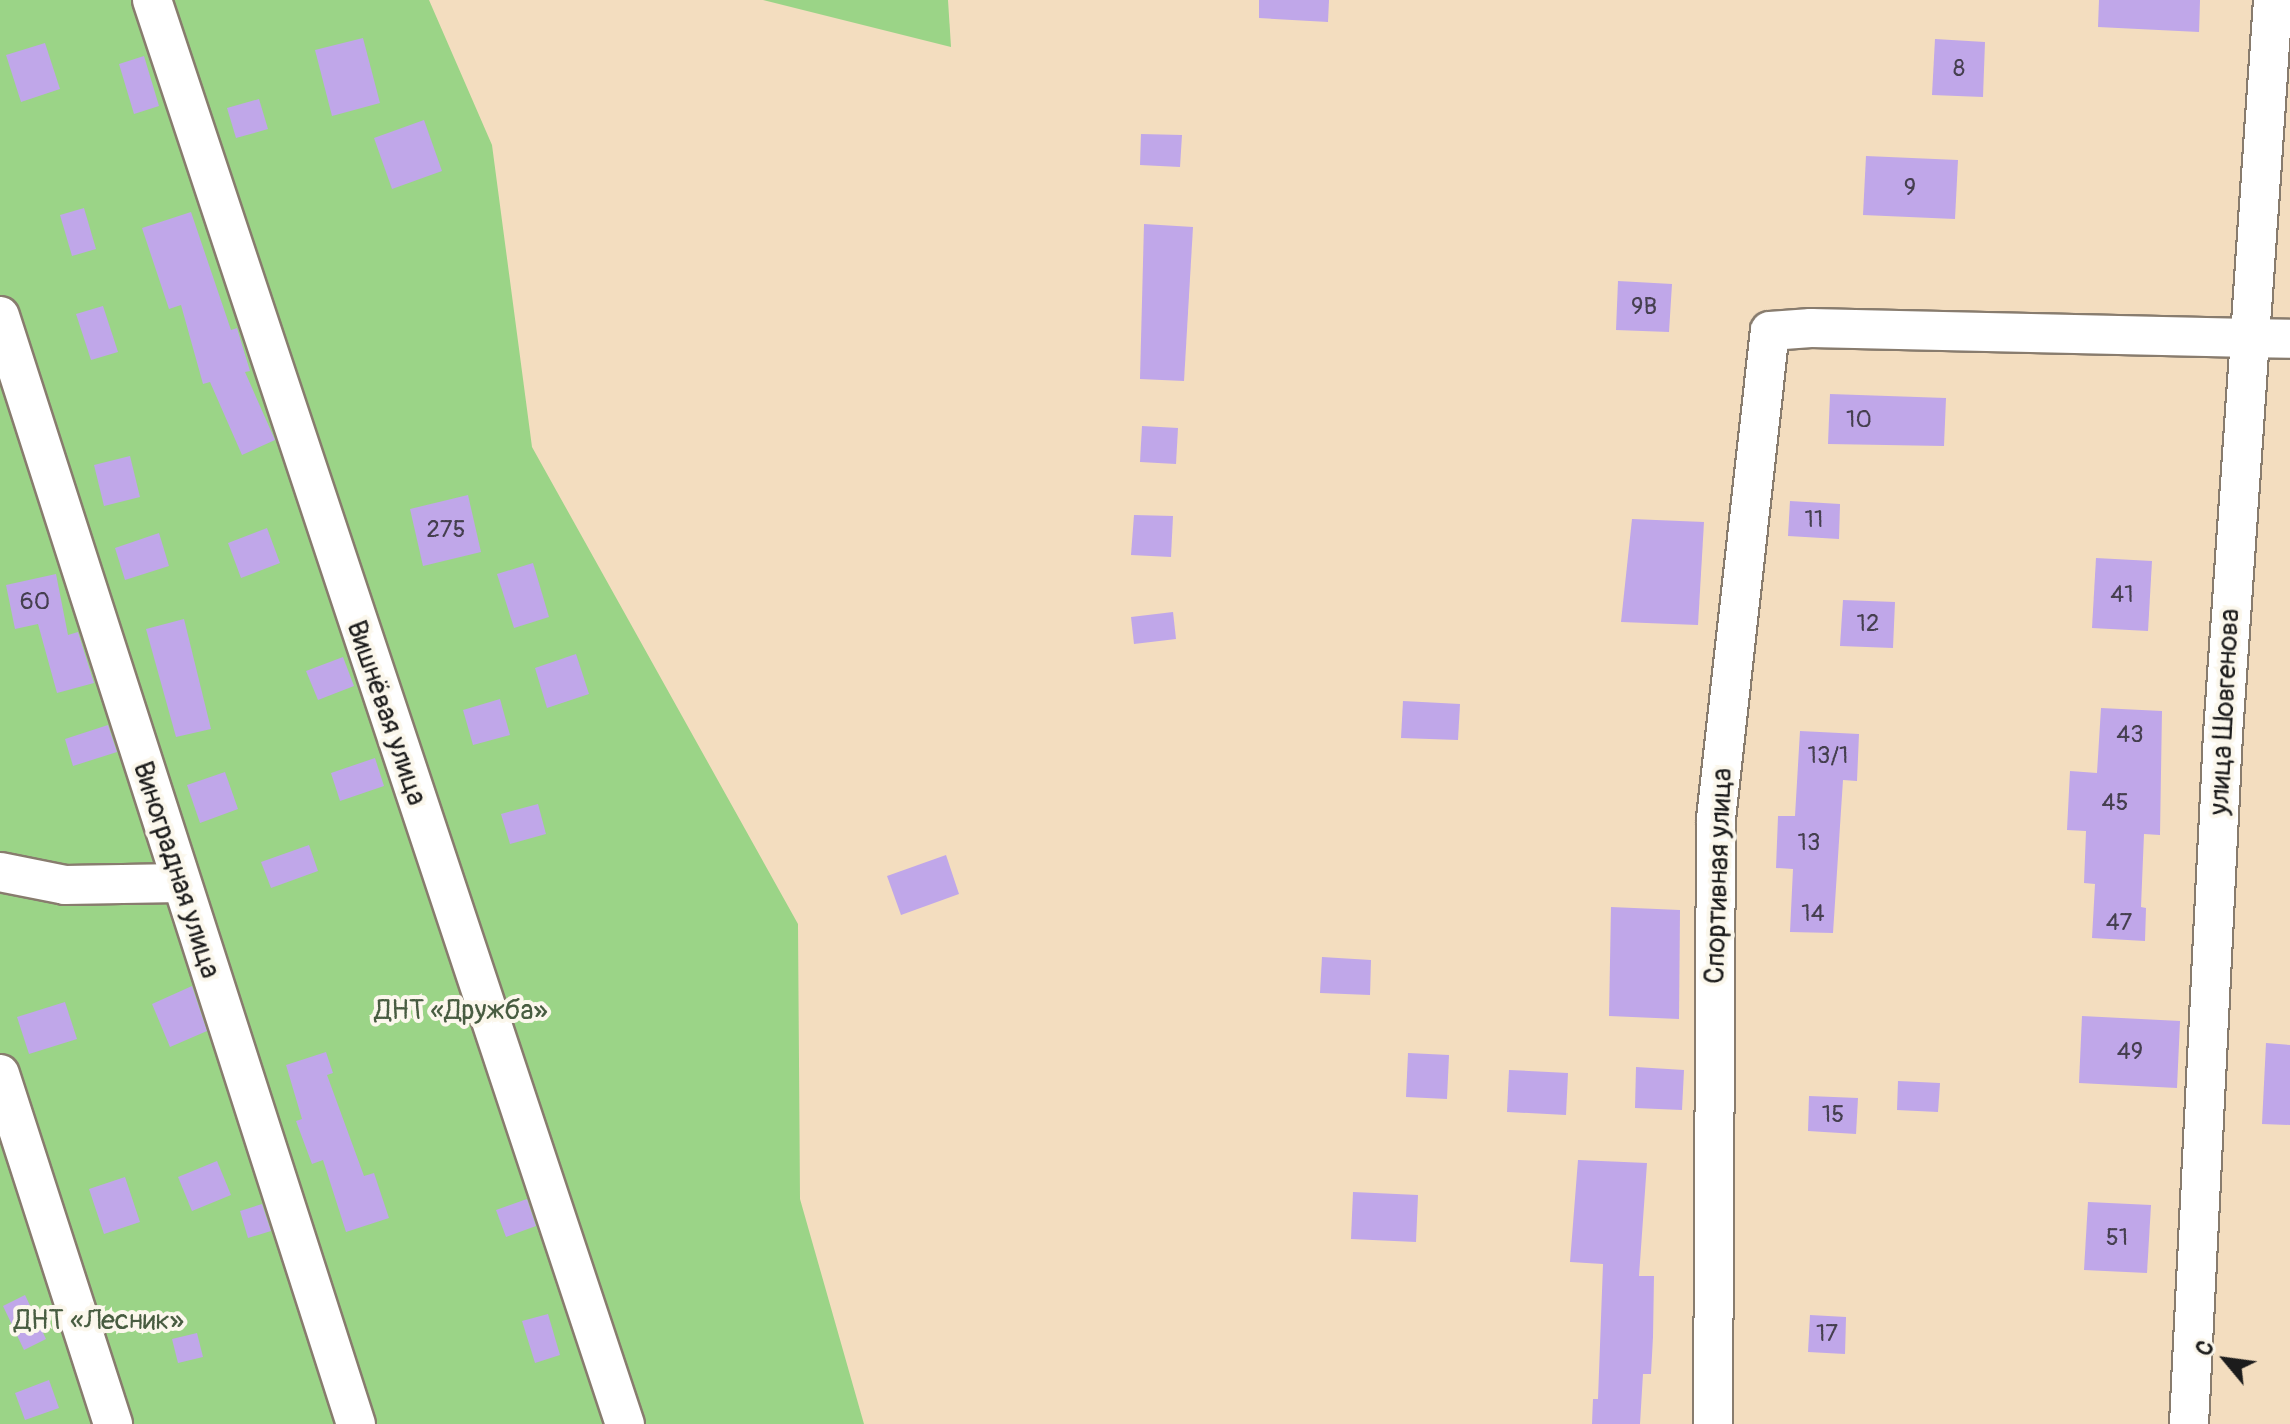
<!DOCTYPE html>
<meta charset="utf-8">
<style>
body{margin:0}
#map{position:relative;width:2290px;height:1424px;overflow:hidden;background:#f3ddbf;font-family:Pangolin,sans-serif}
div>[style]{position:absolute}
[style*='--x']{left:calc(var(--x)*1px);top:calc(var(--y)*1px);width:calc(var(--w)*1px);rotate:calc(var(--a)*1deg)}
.green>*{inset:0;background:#9bd487}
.building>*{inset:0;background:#c0a7e9}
.roads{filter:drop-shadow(2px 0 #887c6e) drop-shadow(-2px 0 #887c6e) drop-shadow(0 2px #887c6e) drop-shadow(0 -2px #887c6e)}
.minor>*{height:38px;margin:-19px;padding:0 19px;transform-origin:19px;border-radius:19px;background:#fff}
span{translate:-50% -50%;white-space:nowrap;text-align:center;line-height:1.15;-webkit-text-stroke:8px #fbf7ec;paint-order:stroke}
.number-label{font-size:24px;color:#453f4f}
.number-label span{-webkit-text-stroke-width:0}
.street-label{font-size:28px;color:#1c1c1c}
.park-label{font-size:28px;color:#485c41}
.north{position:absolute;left:2186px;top:1320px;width:80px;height:80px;-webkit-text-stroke:6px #fbf7ec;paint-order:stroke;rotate:299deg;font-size:22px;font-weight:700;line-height:32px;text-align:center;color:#1c1c1c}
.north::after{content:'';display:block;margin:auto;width:28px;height:36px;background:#1c1c1c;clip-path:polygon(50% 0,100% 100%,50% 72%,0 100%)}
</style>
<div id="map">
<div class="green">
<div style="clip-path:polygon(0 0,429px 0,492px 145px,532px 447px,798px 924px,800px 1199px,864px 1424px,0 1424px)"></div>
<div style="clip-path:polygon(763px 0,948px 0,951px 47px)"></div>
</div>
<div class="building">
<div style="clip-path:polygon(1259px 0,1329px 0,1328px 22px,1259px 18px)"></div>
<div style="clip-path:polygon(2099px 0,2200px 0,2199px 32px,2098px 27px)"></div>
<div style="clip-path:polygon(363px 38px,380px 103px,332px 116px,315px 50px)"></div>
<div style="clip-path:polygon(1935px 39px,1985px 42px,1983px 97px,1932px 95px)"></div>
<div style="clip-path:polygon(45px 43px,60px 89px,21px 102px,6px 55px)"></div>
<div style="clip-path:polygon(144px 56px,159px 106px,134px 114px,119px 64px)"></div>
<div style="clip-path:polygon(259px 99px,268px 129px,236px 138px,227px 108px)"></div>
<div style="clip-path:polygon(424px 120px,442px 171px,392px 189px,374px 138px)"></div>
<div style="clip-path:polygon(1141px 134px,1182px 135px,1180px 167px,1140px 165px)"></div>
<div style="clip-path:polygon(1866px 156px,1958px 160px,1955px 219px,1863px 215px)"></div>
<div style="clip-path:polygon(84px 208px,96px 249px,72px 256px,60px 215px)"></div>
<div style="clip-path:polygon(191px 212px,231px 330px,237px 328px,250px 371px,245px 372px,275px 440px,242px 455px,210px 382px,203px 384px,181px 305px,169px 309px,142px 228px)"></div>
<div style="clip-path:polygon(1144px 224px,1193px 227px,1184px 381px,1140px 379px)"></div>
<div style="clip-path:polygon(1618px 281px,1672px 284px,1669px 332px,1616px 330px)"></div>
<div style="clip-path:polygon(103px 306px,118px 352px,91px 360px,76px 314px)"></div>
<div style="clip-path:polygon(1830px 394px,1946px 398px,1944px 446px,1828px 444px)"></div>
<div style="clip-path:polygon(1142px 426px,1178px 428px,1176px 464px,1140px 462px)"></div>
<div style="clip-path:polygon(130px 456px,140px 497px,104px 506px,94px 465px)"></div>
<div style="clip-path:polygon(468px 495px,481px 552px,423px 566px,410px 509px)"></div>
<div style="clip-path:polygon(1790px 501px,1840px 504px,1839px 539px,1788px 536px)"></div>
<div style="clip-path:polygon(1134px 515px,1173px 516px,1171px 557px,1131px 555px)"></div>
<div style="clip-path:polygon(1632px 519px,1704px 522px,1698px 625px,1621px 622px)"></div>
<div style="clip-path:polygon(267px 528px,280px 563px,241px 578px,228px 543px)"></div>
<div style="clip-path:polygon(159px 533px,169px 566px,125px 580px,115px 548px)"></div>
<div style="clip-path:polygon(2096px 558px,2152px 561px,2148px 631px,2092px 628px)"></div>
<div style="clip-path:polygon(533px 563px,549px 617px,514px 628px,497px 574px)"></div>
<div style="clip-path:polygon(56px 574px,68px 635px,78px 632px,94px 683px,57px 693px,38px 624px,15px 629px,6px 585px)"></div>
<div style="clip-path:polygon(1843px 600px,1895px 602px,1893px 648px,1840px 646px)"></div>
<div style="clip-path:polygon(1173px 612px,1176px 639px,1134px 644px,1131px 617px)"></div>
<div style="clip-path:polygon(184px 619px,211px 729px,176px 737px,146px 629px)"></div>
<div style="clip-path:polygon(576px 654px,589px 694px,547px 708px,535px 668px)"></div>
<div style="clip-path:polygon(343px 657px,354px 686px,318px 700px,306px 671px)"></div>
<div style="clip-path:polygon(500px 699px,510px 735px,473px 745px,463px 710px)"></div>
<div style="clip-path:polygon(1403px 701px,1460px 704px,1458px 740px,1401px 738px)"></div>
<div style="clip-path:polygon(2101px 708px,2162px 711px,2160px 835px,2144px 834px,2141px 907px,2146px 908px,2145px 941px,2092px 938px,2095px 884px,2084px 883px,2086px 831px,2067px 830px,2070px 771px,2097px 773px)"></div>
<div style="clip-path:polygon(108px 725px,117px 752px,73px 766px,65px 739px)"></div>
<div style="clip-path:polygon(1800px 731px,1859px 734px,1857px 781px,1843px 780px,1833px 933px,1790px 932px,1793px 869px,1776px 868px,1778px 816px,1795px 816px)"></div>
<div style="clip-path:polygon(375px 758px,384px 786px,340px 801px,331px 773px)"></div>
<div style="clip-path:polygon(225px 772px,238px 809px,200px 823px,187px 785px)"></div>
<div style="clip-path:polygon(538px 804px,546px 834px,510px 844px,501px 814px)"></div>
<div style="clip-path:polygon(309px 845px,318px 871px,271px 888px,261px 862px)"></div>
<div style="clip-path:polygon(946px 855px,959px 894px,901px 915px,887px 876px)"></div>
<div style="clip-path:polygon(1611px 907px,1680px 910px,1679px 1019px,1609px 1016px)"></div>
<div style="clip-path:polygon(1322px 957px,1371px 960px,1370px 995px,1320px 993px)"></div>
<div style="clip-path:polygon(192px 986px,207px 1031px,170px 1047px,152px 1004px)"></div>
<div style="clip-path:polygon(65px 1002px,77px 1039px,29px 1054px,17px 1017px)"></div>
<div style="clip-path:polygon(2082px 1016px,2180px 1021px,2177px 1088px,2079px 1083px)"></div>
<div style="clip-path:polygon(2266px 1043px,2290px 1045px,2290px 1125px,2262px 1124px)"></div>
<div style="clip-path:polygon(326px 1052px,333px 1073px,327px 1075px,364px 1176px,374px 1173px,389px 1218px,346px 1232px,323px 1160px,312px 1164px,296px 1121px,302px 1119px,286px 1065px)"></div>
<div style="clip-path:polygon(1408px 1053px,1449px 1055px,1447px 1099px,1406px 1097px)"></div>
<div style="clip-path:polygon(1636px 1067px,1684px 1070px,1682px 1110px,1635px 1108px)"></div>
<div style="clip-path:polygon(1509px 1070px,1568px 1073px,1566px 1115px,1507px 1112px)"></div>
<div style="clip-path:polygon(1898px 1081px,1940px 1083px,1938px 1112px,1897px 1110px)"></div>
<div style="clip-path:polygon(1809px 1096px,1858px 1098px,1856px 1134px,1808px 1131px)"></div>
<div style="clip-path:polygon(1578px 1160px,1647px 1163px,1639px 1276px,1654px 1276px,1653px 1337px,1651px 1374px,1643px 1374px,1640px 1424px,1592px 1424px,1593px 1399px,1598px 1399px,1603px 1264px,1570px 1262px)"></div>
<div style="clip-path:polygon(217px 1161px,231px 1195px,192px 1211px,178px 1177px)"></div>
<div style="clip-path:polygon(125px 1177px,140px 1222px,104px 1234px,89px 1189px)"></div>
<div style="clip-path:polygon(1353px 1192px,1418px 1195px,1416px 1242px,1351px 1239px)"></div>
<div style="clip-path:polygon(527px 1199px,536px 1226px,506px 1237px,496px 1210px)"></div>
<div style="clip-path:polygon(2088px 1202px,2151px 1205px,2147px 1273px,2084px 1270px)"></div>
<div style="clip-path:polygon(262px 1204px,271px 1231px,248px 1238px,240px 1211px)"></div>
<div style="clip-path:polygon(25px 1295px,46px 1339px,24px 1350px,3px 1306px)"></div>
<div style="clip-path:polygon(548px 1314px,560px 1355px,535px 1363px,522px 1321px)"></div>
<div style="clip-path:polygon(1810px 1315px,1846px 1317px,1845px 1354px,1808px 1352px)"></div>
<div style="clip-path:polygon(197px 1333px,203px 1357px,178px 1363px,172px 1339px)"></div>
<div style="clip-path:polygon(49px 1380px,59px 1408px,25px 1420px,15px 1393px)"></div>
</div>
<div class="roads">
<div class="minor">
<div style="--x:152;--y:0;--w:1501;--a:71.63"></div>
<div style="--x:0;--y:316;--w:1164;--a:72.19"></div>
<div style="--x:0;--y:872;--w:66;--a:11.3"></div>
<div style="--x:65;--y:885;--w:115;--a:-1"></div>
<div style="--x:0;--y:1074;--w:368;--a:72.1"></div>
<div style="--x:1713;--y:1424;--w:605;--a:-89.72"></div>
<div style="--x:1716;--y:819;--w:491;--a:-83.7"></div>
<div style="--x:1770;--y:331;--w:41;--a:-4.2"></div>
<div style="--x:1811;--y:328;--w:479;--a:1.3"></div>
<div style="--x:2189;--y:1424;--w:691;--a:-87.18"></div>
<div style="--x:2223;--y:734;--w:736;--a:-86.1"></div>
</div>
</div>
<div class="number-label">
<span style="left:1959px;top:69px">8</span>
<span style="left:1910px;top:188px">9</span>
<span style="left:1644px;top:307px">9В</span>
<span style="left:1859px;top:420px">10</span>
<span style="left:1814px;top:520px">11</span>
<span style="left:446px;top:530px">275</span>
<span style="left:2122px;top:595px">41</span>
<span style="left:35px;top:602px">60</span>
<span style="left:1868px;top:624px">12</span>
<span style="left:2130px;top:735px">43</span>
<span style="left:1828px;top:756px">13/1</span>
<span style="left:2115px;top:803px">45</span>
<span style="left:1809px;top:843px">13</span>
<span style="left:1813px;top:914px">14</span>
<span style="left:2119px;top:923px">47</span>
<span style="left:2130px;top:1052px">49</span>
<span style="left:1833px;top:1115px">15</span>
<span style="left:2117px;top:1238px">51</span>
<span style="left:1827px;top:1334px">17</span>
</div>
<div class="street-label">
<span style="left:2225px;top:712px;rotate:-87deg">улица Шовгенова</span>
<span style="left:386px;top:713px;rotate:71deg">Вишнёвая улица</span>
<span style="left:176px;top:870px;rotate:72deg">Виноградная улица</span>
<span style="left:1719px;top:876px;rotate:-88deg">Спортивная улица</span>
</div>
<div class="park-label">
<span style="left:461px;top:1011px">ДНТ «Дружба»</span>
<span style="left:99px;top:1321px">ДНТ «Лесник»</span>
</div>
<div class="north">С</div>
</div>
